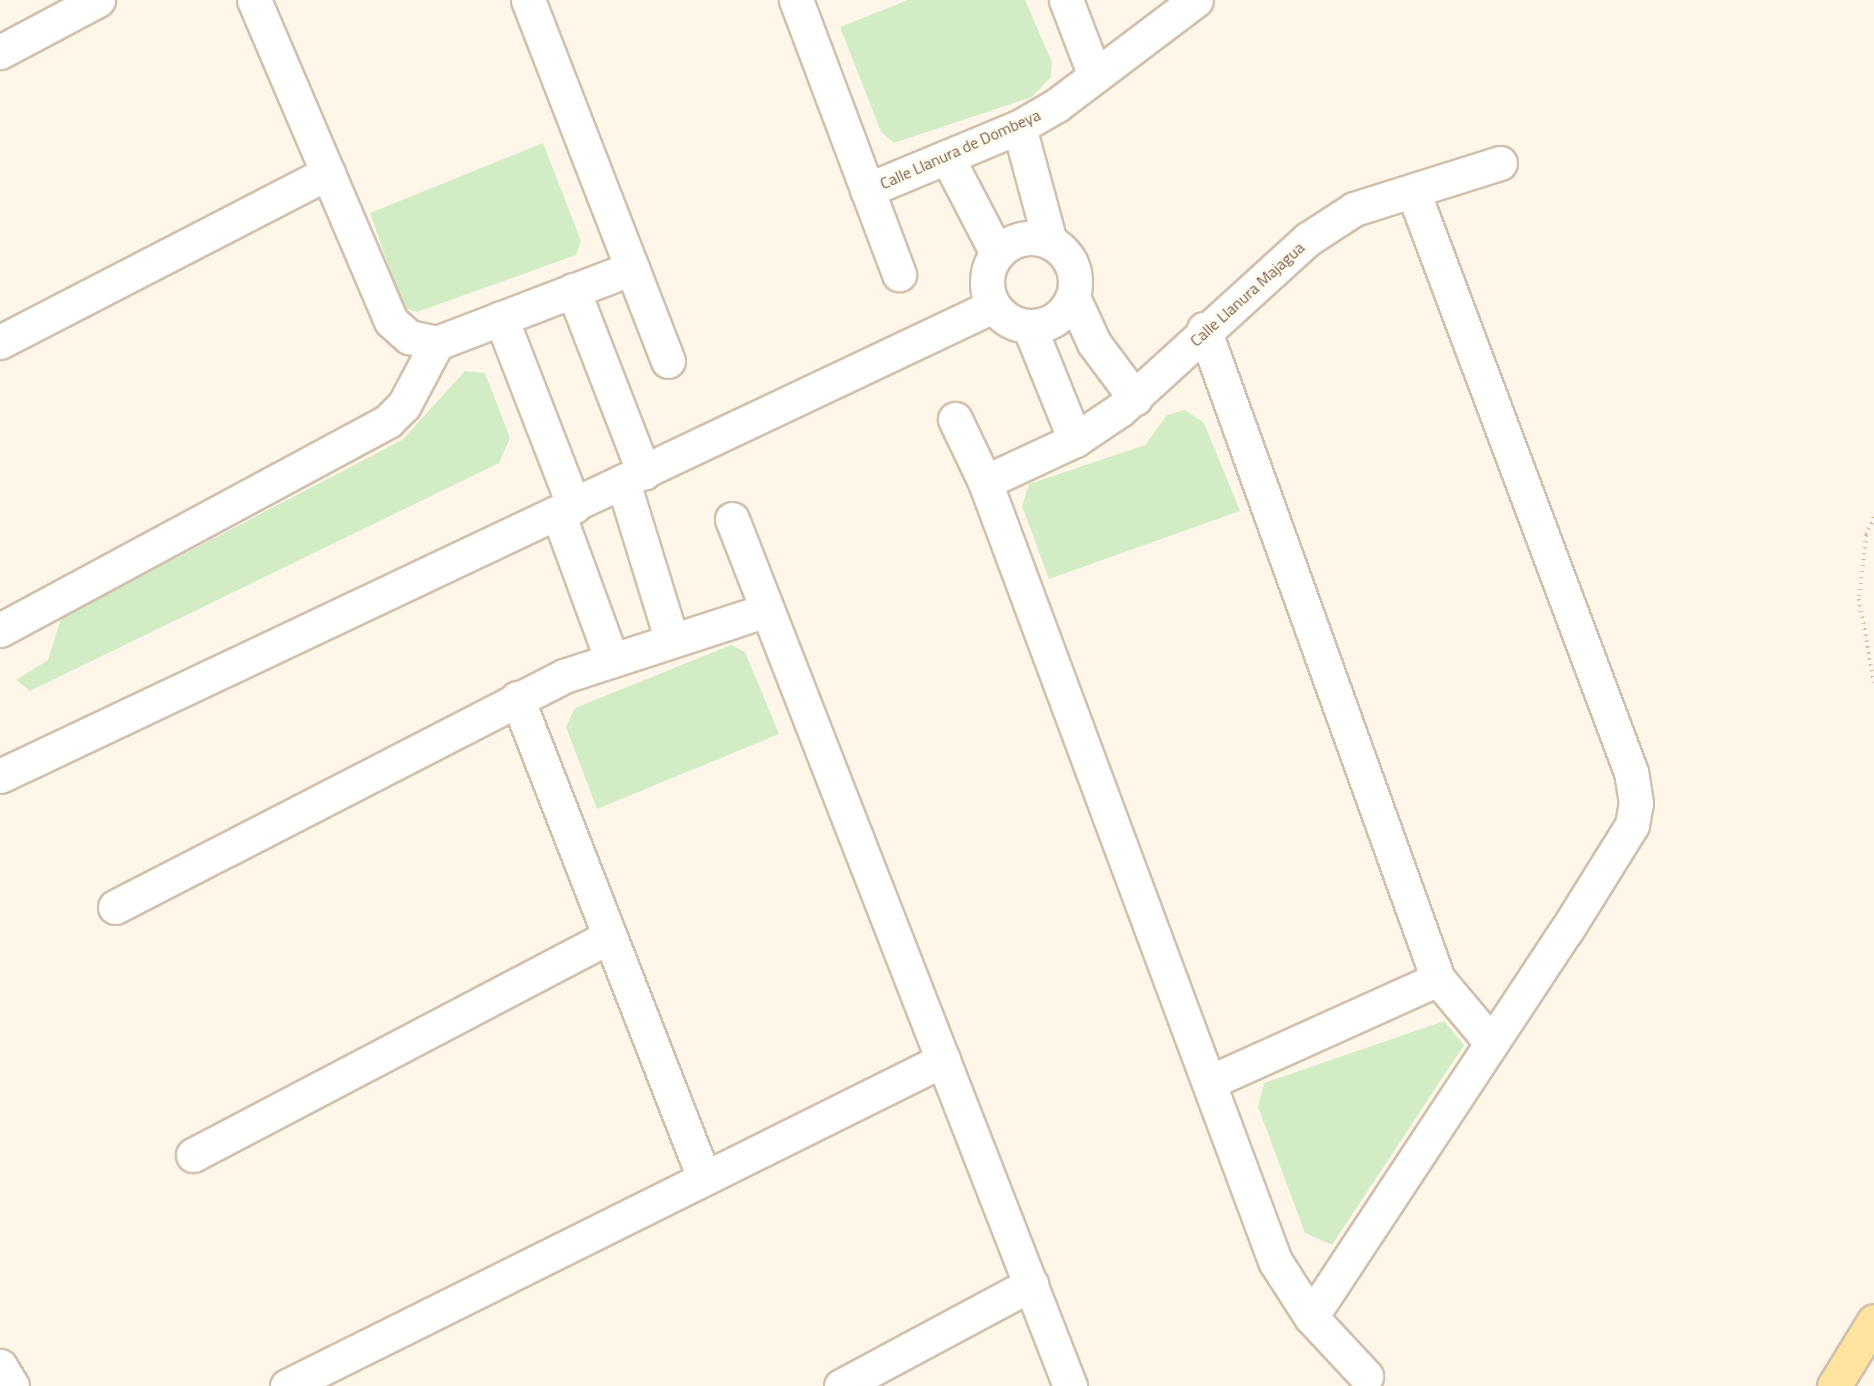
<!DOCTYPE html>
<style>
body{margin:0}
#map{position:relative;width:1874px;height:1386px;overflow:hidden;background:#fef7e9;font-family:"Titillium Web",sans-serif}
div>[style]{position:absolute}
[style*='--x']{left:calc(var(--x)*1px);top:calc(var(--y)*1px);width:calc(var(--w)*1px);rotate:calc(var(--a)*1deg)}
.green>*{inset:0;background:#d2edc6}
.path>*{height:4px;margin-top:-2px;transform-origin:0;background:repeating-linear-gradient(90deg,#dbbda1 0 1.5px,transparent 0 6px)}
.roads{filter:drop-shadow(2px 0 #d1c0ad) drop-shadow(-2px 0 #d1c0ad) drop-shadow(0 2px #d1c0ad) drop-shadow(0 -2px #d1c0ad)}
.minor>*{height:33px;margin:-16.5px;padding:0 16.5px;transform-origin:16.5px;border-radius:16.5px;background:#fff}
.minor>.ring{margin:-16.5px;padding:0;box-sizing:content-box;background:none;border:33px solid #fff;border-radius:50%}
.major>*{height:33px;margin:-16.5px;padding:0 16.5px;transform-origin:16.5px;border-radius:16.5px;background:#ffe49f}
span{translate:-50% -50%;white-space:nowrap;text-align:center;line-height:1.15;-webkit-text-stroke:6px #fffbf1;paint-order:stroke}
.street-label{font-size:16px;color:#7a604a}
</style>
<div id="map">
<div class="green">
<div style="clip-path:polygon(908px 0,1025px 0,1052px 62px,1051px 77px,1032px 97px,894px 143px,881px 132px,840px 27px)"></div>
<div style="clip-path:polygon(543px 143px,581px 241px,576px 255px,417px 312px,403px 308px,370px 213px)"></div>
<div style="clip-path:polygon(465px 371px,485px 373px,510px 438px,499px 463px,30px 691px,16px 680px,48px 660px,61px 618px,402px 440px)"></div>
<div style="clip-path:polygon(1185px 410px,1204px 423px,1240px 511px,1049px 579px,1022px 506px,1029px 484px,1145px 445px,1167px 415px)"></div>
<div style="clip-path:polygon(731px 645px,745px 652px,779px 734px,597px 809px,566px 727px,575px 708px)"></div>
<div style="clip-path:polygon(1444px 1021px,1464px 1045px,1332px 1245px,1305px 1233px,1258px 1107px,1264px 1083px)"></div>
</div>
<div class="path">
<div style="--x:1874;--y:517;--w:20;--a:114"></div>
<div style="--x:1866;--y:535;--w:64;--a:96.2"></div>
<div style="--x:1859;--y:599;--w:85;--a:79.9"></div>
</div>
<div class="roads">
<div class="minor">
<div style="--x:254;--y:0;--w:349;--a:66.9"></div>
<div style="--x:391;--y:321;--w:24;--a:42"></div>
<div style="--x:409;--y:337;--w:29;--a:12"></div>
<div style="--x:437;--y:343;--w:209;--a:-21"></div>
<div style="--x:528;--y:0;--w:387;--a:68.8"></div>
<div style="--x:796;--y:0;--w:293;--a:69.4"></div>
<div style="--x:1066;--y:0;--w:81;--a:69.1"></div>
<div style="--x:0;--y:52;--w:111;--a:-28"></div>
<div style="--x:1019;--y:127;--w:119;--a:74.9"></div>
<div style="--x:947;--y:157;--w:108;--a:62.5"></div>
<div style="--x:867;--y:190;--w:165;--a:-22.5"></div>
<div style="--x:1019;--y:127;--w:44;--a:-30.1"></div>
<div style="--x:1057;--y:105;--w:174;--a:-37.1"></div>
<div class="ring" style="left:987px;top:238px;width:55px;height:55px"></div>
<div style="--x:573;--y:290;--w:196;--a:68.8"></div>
<div style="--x:1073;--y:297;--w:51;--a:65.5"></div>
<div style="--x:1094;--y:343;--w:69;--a:53.3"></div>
<div style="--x:501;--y:318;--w:202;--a:68.8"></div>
<div style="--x:1029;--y:326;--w:123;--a:68"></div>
<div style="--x:1204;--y:329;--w:691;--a:70.2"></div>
<div style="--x:1438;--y:979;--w:81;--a:50"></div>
<div style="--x:0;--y:342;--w:369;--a:-27.3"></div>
<div style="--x:955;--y:419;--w:70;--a:64.5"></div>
<div style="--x:985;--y:482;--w:831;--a:69.58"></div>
<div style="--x:1275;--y:1261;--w:67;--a:57.3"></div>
<div style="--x:1311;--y:1317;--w:81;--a:47"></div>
<div style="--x:623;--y:482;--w:166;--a:72.9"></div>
<div style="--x:985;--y:482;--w:99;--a:-25"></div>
<div style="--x:1075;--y:440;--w:55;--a:-34"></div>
<div style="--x:1121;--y:409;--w:253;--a:-42.3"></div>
<div style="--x:1308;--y:239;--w:55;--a:-33.1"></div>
<div style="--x:1354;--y:209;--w:153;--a:-17.5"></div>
<div style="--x:558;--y:513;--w:154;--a:69.9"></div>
<div style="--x:732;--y:519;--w:931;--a:68.7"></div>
<div style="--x:0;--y:630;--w:441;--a:-28.3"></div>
<div style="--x:388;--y:421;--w:23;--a:-45"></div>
<div style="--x:404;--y:405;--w:70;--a:-62"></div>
<div style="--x:517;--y:698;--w:515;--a:68.71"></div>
<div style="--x:0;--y:776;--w:1099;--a:-25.33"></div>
<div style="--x:115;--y:907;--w:505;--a:-27.22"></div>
<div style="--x:564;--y:676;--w:213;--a:-18"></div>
<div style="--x:1212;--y:1081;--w:248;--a:-24.3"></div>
<div style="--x:193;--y:1155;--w:469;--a:-27.7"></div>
<div style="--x:1311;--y:1317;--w:463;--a:-56.6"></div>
<div style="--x:1566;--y:931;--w:125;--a:-58.1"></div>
<div style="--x:1632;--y:825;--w:22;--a:-80"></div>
<div style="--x:1636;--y:803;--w:31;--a:-99"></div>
<div style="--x:1631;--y:772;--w:621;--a:-110.57"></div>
<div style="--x:0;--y:1366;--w:23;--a:59"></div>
<div style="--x:287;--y:1386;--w:733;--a:-26.43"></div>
<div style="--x:841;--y:1386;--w:216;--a:-28.2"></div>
</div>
<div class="major">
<div style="--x:1834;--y:1386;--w:76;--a:-58.4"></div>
</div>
</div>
<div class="street-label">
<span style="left:960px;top:149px;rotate:-24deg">Calle Llanura de Dombeya</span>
<span style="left:1247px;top:294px;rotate:-42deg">Calle Llanura Majagua</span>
</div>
</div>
